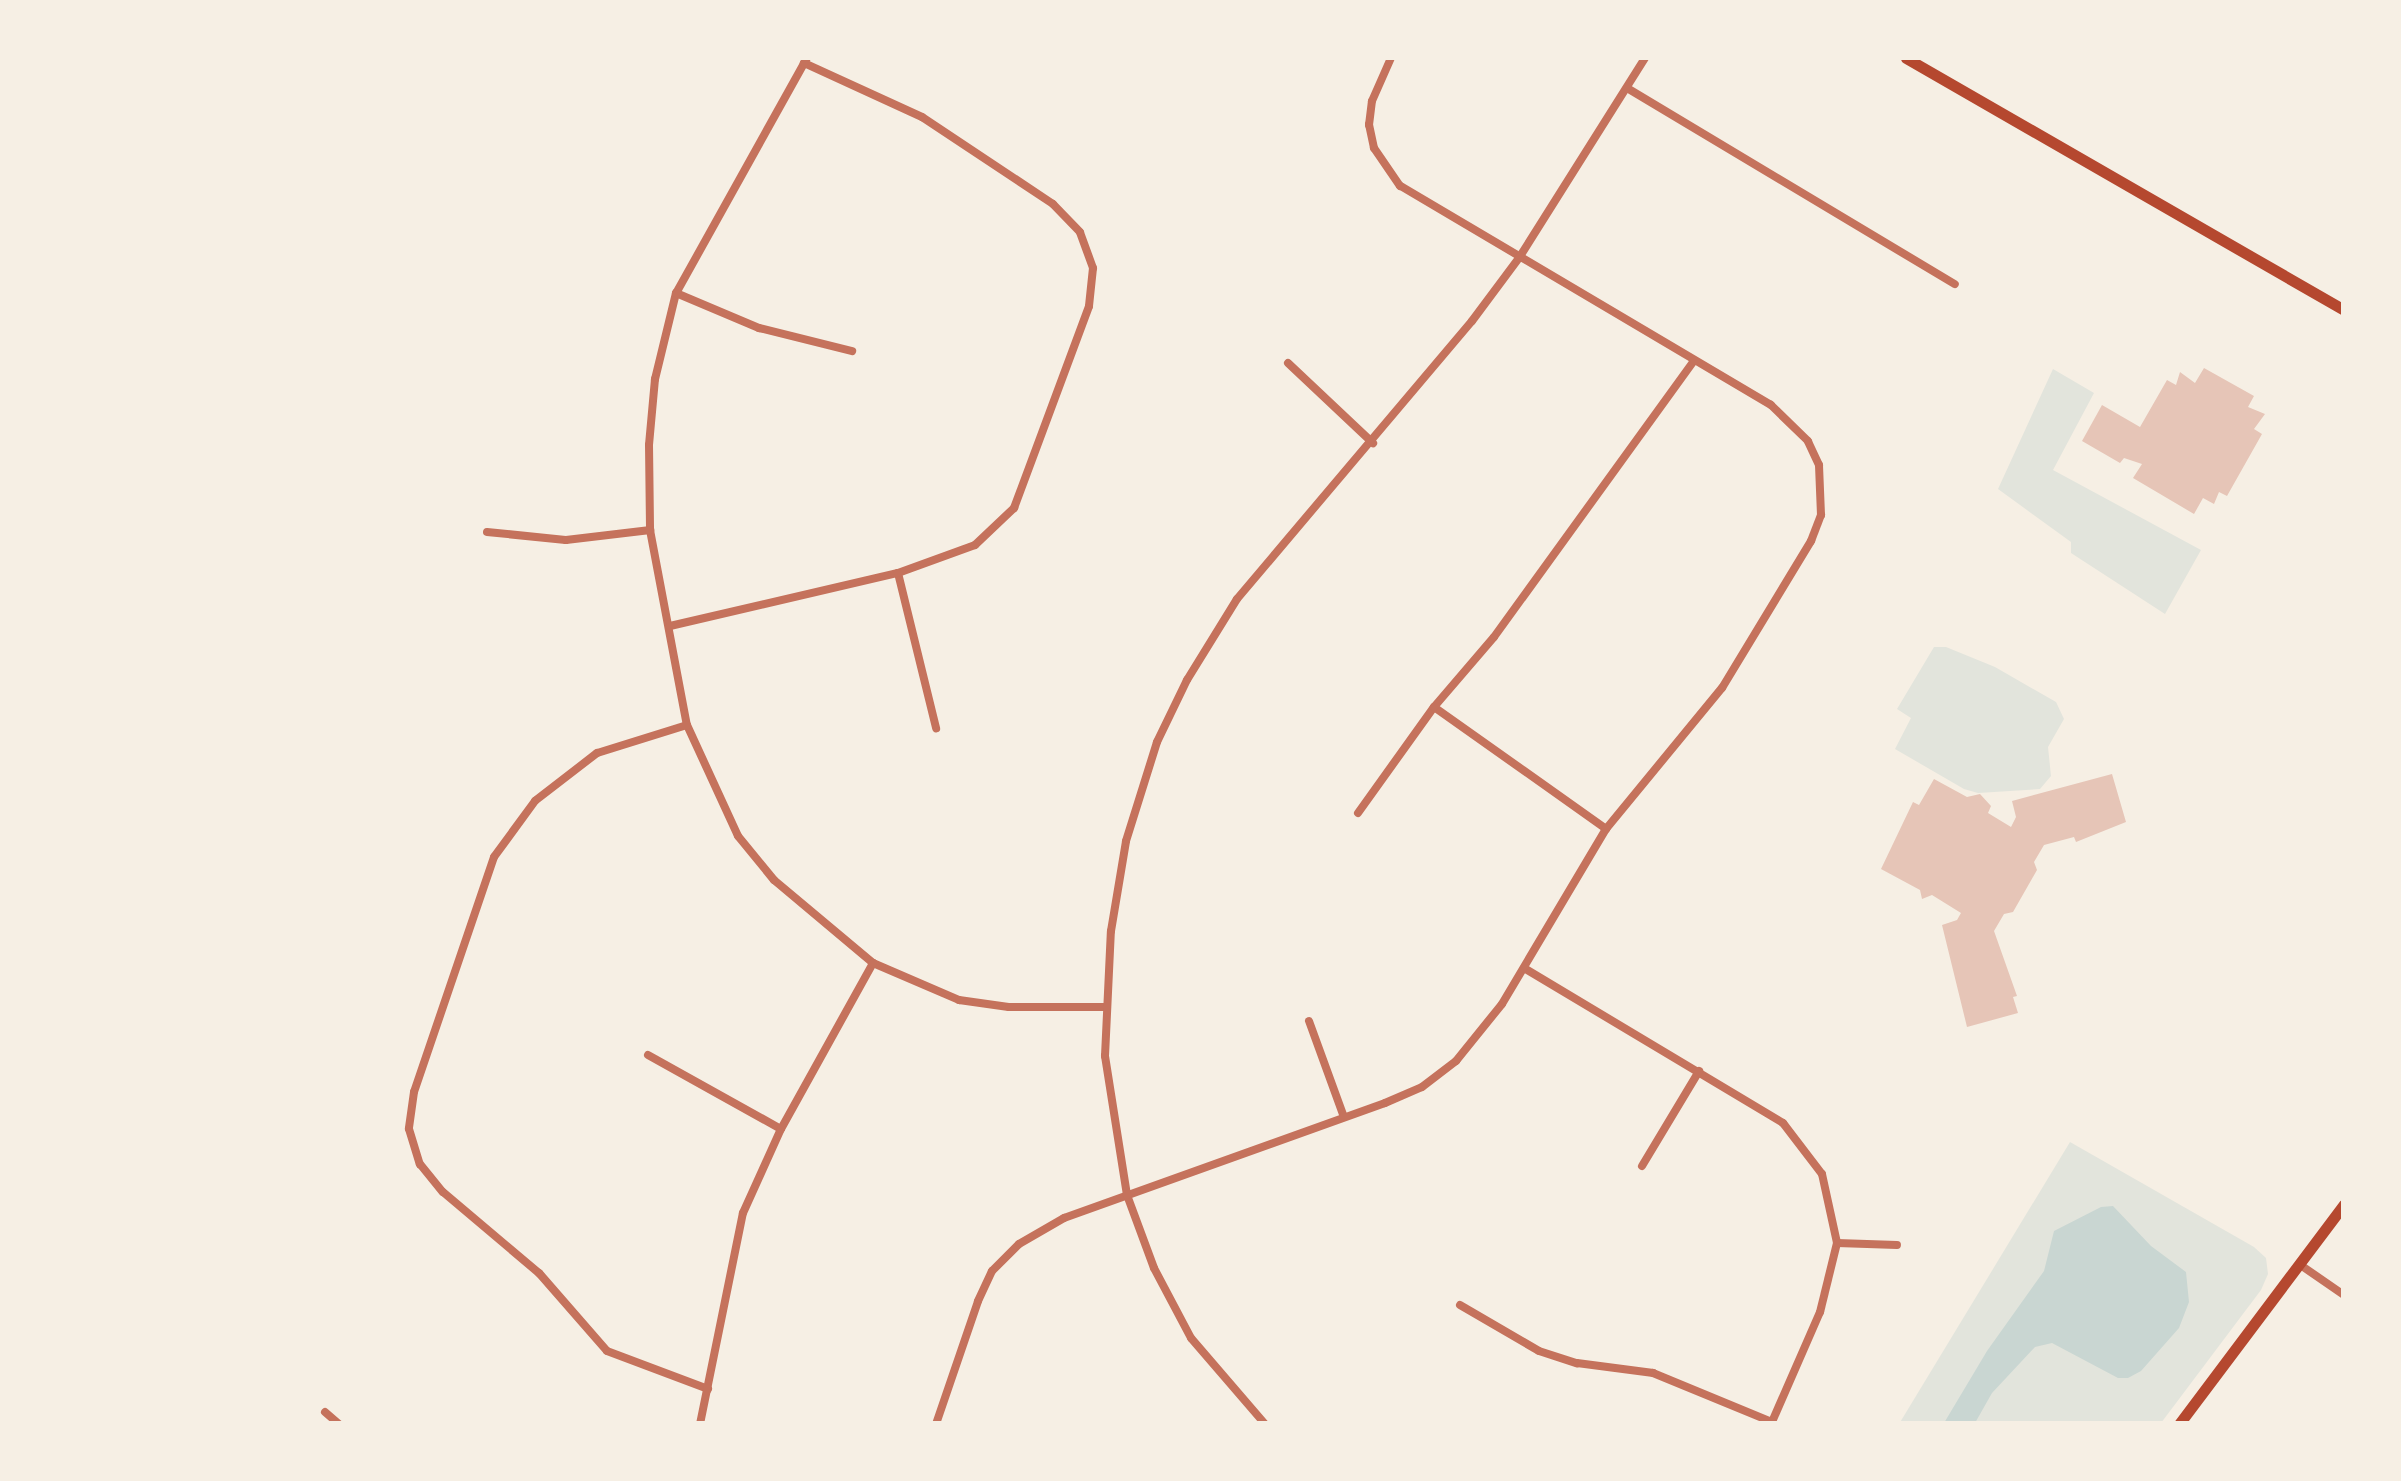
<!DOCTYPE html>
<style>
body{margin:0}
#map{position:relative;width:2401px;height:1481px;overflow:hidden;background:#f6efe4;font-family:Poppins,sans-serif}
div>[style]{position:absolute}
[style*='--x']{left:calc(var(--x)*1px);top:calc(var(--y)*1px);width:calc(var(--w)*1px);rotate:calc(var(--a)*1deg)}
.green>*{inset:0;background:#e2e4dc}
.water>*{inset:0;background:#c9d6d2}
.building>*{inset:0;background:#e6c5b7}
.minor>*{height:8px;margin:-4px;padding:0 4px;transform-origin:4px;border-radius:4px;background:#c5725c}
.secondary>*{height:11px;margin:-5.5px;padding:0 5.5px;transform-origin:5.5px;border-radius:5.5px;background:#b5482f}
span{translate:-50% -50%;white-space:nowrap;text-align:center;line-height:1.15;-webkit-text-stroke:9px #f6efe4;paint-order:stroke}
.frame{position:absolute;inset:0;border:60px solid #f6efe4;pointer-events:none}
</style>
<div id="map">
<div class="green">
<div style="clip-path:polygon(2053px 369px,2094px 393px,2053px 470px,2201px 550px,2165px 614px,2071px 553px,2071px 542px,1998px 489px)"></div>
<div style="clip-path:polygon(1934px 647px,1946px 647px,1995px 667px,2056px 702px,2064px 719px,2048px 747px,2051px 776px,2040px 789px,1978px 793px,1964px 789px,1895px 749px,1911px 718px,1897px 709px)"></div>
<div style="clip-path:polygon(2070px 1142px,2254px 1247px,2266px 1258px,2268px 1274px,2261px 1290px,2161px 1423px,1899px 1424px)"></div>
</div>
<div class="water">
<div style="clip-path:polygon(2113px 1206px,2151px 1246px,2186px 1272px,2189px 1302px,2179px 1328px,2141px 1371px,2128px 1378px,2118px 1378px,2052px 1343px,2035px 1347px,1992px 1393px,1975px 1423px,1944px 1423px,1987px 1351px,2044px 1271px,2054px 1231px,2101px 1207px)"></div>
</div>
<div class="building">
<div style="clip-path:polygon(2204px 368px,2254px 396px,2248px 407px,2265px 414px,2254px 429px,2262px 434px,2227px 496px,2219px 492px,2214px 504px,2203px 498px,2194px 514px,2133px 478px,2142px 464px,2124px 458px,2120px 463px,2082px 441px,2102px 405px,2140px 427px,2167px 380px,2176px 385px,2180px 372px,2195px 383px)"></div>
<div style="clip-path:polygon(2112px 774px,2126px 822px,2076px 842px,2074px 837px,2044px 845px,2034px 862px,2037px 870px,2013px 912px,2004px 914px,1994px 931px,2017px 996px,2013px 997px,2018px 1013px,1967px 1027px,1942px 925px,1957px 920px,1961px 913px,1932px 895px,1922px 899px,1920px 890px,1881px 869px,1913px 802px,1919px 805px,1934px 779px,1967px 797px,1980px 794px,1991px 806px,1988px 813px,2011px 827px,2016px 817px,2012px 801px)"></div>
</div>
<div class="minor">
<div style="--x:807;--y:58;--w:269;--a:119.1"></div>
<div style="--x:676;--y:293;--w:89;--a:103.7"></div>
<div style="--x:655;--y:379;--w:66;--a:95.2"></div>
<div style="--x:649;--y:445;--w:85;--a:89.3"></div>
<div style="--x:650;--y:530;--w:198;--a:79.3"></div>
<div style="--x:687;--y:725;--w:122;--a:65.3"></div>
<div style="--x:738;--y:836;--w:57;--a:50.7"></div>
<div style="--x:774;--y:880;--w:129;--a:40"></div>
<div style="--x:873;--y:963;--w:94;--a:23.3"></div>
<div style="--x:959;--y:1000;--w:50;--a:8"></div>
<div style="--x:1009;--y:1007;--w:97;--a:0"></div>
<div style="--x:1627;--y:88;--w:382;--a:30.9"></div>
<div style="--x:676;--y:293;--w:90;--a:22.9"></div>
<div style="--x:759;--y:328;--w:96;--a:13.9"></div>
<div style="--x:1288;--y:363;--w:117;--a:43.3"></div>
<div style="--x:487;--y:532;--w:79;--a:5.8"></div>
<div style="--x:566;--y:540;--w:85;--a:-6.8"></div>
<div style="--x:898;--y:573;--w:160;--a:76.2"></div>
<div style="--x:670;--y:626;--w:234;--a:-13.1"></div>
<div style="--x:898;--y:573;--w:82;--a:-20"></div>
<div style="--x:975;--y:545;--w:54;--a:-43.5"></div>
<div style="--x:1014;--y:508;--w:215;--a:-69.6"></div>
<div style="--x:1089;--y:306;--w:38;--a:-84"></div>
<div style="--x:1093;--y:268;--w:38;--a:-110"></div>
<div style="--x:1080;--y:232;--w:39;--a:-134"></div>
<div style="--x:1053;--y:204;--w:157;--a:-146.4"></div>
<div style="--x:922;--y:117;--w:130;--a:-155.4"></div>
<div style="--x:1434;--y:707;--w:211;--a:35.3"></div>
<div style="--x:687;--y:725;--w:94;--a:162.7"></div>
<div style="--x:597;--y:753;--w:78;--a:142.3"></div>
<div style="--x:535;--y:801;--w:69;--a:126.2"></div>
<div style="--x:494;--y:857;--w:248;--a:108.8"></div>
<div style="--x:414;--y:1092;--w:37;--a:98"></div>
<div style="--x:409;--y:1129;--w:37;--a:73"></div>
<div style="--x:420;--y:1164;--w:36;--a:51"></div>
<div style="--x:443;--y:1192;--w:126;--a:40.2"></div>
<div style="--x:539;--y:1273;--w:103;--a:48.9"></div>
<div style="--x:607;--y:1351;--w:108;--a:20.6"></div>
<div style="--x:1358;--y:813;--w:130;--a:-54.4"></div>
<div style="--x:1434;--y:707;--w:92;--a:-49.4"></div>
<div style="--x:1494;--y:637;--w:341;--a:-54.1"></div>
<div style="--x:1524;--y:968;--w:302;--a:30.9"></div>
<div style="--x:1783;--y:1123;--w:64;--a:52.6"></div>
<div style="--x:1822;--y:1174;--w:71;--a:77.7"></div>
<div style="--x:1837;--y:1243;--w:71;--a:103.8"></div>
<div style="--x:1820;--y:1312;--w:122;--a:113.6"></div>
<div style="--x:1309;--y:1021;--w:102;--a:70"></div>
<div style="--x:648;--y:1055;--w:152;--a:29.1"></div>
<div style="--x:1642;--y:1166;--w:111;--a:-59"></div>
<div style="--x:1837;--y:1243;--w:60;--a:1.9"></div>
<div style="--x:2299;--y:1264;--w:55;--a:34.6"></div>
<div style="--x:1460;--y:1305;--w:91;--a:30.2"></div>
<div style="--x:1539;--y:1351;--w:40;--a:18"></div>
<div style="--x:1577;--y:1363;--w:77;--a:7.5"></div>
<div style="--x:1653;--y:1373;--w:129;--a:22.4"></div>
<div style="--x:325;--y:1412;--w:18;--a:41"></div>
<div style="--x:700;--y:1424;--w:215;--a:-78.5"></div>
<div style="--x:743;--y:1213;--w:92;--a:-65.7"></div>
<div style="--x:781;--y:1129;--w:190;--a:-61"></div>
<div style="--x:936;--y:1424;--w:130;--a:-71.1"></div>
<div style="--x:978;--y:1301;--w:33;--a:-65"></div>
<div style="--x:992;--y:1271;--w:38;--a:-45"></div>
<div style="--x:1019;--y:1244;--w:52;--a:-30"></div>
<div style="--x:1064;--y:1218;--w:341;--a:-19.7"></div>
<div style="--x:1385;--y:1103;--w:40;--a:-23.4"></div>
<div style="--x:1422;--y:1087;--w:43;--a:-37.4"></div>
<div style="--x:1456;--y:1061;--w:73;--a:-51.1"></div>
<div style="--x:1502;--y:1004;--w:204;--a:-59.3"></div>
<div style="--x:1606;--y:829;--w:183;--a:-50.6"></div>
<div style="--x:1722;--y:688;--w:172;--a:-58.8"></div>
<div style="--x:1811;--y:541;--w:28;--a:-69"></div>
<div style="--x:1821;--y:515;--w:50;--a:-92.3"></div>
<div style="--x:1819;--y:465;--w:26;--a:-115"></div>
<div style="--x:1808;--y:441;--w:52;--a:-135.8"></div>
<div style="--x:1771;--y:405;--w:431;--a:-149.4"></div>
<div style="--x:1400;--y:186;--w:46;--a:-124.4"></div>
<div style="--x:1374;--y:148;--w:24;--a:-102"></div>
<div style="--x:1369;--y:125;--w:24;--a:-83"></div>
<div style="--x:1372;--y:101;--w:47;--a:-66.2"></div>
<div style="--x:1265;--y:1424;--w:113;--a:-130.7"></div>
<div style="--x:1191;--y:1338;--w:79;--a:-117.9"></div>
<div style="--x:1154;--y:1268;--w:78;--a:-110.3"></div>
<div style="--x:1127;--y:1195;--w:141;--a:-99"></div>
<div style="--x:1105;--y:1056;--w:125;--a:-87.3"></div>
<div style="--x:1111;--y:931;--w:91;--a:-80.5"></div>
<div style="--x:1126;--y:841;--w:104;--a:-72.6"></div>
<div style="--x:1157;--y:742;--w:69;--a:-64.2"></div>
<div style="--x:1187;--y:680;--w:95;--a:-58.3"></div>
<div style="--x:1237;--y:599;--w:364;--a:-49.8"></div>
<div style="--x:1472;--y:321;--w:79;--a:-53.3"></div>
<div style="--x:1519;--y:258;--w:236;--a:-57.8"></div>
</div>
<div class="secondary">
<div style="--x:1906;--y:58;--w:505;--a:29.91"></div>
<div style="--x:2179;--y:1424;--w:275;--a:-53.1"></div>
</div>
<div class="frame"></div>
</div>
